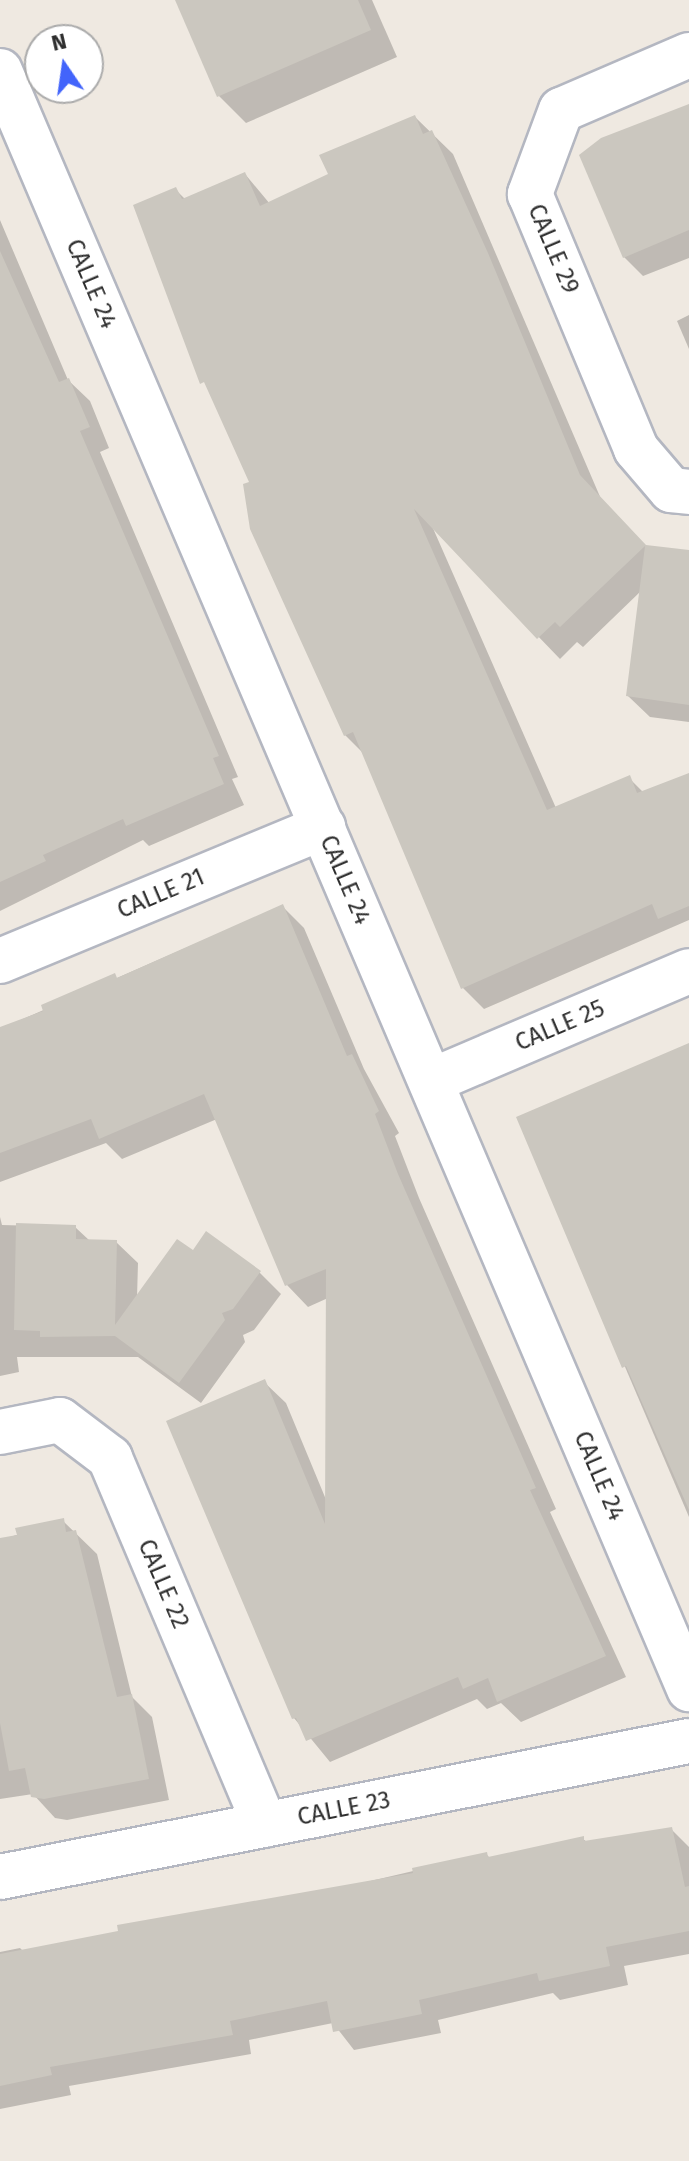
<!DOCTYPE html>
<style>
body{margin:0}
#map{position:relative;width:689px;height:2161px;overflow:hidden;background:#efe9e1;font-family:"Fira Sans",sans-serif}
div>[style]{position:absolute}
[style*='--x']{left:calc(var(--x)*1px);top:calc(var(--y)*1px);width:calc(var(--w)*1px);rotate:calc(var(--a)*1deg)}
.shadow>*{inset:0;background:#0003}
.building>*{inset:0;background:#cbc7bf}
.roads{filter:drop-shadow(2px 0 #b4b7c1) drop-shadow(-2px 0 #b4b7c1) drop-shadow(0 2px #b4b7c1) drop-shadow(0 -2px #b4b7c1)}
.street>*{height:44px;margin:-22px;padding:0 22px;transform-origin:22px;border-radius:22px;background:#fff}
span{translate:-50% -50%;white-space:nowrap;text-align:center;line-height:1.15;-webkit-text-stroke:6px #fff;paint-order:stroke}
.street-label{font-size:24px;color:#2e2e2e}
.north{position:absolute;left:24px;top:24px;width:80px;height:80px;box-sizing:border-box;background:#fff;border:2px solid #ababab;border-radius:50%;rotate:347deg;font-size:22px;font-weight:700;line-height:32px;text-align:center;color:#2e2e2e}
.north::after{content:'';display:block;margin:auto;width:28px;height:36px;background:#4264fb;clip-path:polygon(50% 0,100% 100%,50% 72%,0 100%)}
</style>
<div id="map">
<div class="shadow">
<div style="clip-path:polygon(177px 0,372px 0,397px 57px,246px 123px,219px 96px)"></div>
<div style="clip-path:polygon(689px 105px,689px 258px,643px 276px,624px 257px)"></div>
<div style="clip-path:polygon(415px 117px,453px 154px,601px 499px,646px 547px,689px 552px,689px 722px,650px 717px,628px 696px,641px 591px,583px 647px,577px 642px,560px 659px,432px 526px,556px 808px,629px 778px,644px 793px,689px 775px,689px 920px,484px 1009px,463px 988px,364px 754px,345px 735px,252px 529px,251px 483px,175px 189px,186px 200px,245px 174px,270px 204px,331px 175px)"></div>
<div style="clip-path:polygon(0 220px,68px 380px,90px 401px,109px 448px,100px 452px,238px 777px,232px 779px,244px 805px,149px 846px,143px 840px,0 911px)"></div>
<div style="clip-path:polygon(689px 315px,689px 349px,677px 321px)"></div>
<div style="clip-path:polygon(282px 906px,304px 928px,364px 1069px,399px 1133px,395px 1136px,419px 1198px,556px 1509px,550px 1512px,626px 1677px,521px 1722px,501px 1703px,487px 1709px,477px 1699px,330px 1762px,294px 1718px,264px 1382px,286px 1403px,327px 1502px,328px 1298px,308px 1307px,287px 1285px,217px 1119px,122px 1159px,106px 1143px,0 1182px,0 1029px)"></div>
<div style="clip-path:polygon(689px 1044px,689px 1517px,519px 1118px)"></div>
<div style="clip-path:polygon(0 1217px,2px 1225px,75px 1227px,90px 1241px,116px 1242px,138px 1263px,137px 1298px,193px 1253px,259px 1272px,281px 1294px,254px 1330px,243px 1335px,245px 1342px,201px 1403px,138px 1357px,17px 1357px,19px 1372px,0 1376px)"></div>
<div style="clip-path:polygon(63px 1521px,97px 1554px,132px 1697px,152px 1717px,169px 1800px,67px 1820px,55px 1818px,33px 1794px,0 1799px,0 1540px)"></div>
<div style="clip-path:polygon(672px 1830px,689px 1847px,689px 1954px,624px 1966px,628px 1985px,560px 2000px,553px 1993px,438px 2020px,441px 2033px,354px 2050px,333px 2023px,249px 2040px,251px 2054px,69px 2086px,71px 2095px,0 2109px,0 1952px,20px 1948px,24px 1952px,302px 1897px,486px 1854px,490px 1858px,583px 1839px,587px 1842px)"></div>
</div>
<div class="building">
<div style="clip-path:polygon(175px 0,358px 0,371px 30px,217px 97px)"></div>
<div style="clip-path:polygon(689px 104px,689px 230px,623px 258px,579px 155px,601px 138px)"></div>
<div style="clip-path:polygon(415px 115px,423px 134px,432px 130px,488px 253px,580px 475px,646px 545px,689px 550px,689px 705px,626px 696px,645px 546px,560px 627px,555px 622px,537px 639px,414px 509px,547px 810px,630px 775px,637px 793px,689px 773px,689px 906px,658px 919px,652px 904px,461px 989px,353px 732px,344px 736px,250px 529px,243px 484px,249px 482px,204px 382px,200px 384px,133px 205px,176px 187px,182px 199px,245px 172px,260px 206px,328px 174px,319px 155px)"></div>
<div style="clip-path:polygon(0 251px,59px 382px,69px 378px,90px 427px,80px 431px,219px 756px,213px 758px,224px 784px,126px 826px,123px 819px,43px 855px,46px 861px,0 882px)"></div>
<div style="clip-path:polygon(283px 904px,347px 1056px,352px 1054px,379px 1111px,375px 1114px,398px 1174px,536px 1488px,530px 1490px,606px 1656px,497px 1702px,488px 1678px,463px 1689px,458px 1677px,306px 1741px,296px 1718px,292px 1719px,166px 1421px,265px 1379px,325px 1524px,326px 1269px,285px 1286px,204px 1094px,99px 1139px,91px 1119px,0 1153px,0 1027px,43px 1011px,41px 1005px,115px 973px,117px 978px)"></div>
<div style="clip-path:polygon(689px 1043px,689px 1510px,626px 1366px,622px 1368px,516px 1117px)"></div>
<div style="clip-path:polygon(16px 1223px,76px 1225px,76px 1239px,117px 1240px,115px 1325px,177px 1239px,193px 1250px,206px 1231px,261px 1271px,233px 1309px,222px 1313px,225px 1320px,179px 1383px,115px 1336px,40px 1337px,40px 1331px,14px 1330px)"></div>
<div style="clip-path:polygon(64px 1518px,66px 1532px,76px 1530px,117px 1697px,132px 1694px,149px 1779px,44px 1799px,31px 1797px,25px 1768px,9px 1771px,0 1723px,0 1538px,17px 1535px,15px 1528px)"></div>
<div style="clip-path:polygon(672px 1827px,685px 1887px,689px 1886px,689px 1931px,606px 1947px,610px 1966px,539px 1981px,537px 1973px,419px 2000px,422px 2014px,333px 2032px,327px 2001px,230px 2021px,233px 2035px,50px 2067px,52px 2075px,0 2086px,0 1954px,118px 1931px,117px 1925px,413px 1873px,412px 1868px,487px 1852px,488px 1857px,584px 1836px,584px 1841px)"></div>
</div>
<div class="roads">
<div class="street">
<div style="--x:689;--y:55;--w:139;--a:156.7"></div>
<div style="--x:561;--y:110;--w:90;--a:110.3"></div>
<div style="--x:530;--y:194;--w:276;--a:67.4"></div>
<div style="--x:636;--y:449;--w:54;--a:49.5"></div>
<div style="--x:671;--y:490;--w:18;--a:6"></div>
<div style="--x:0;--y:71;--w:1759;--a:66.93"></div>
<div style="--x:0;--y:961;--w:350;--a:-22.5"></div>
<div style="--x:431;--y:1081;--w:280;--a:-23.1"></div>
<div style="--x:0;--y:1432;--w:61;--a:-11.3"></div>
<div style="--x:60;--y:1420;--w:63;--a:37.2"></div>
<div style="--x:110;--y:1458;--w:398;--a:67.1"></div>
<div style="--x:0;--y:1877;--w:702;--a:-11.17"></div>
</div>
</div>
<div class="street-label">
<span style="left:553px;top:249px;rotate:67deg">CALLE 29</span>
<span style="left:91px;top:284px;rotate:67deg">CALLE 24</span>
<span style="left:345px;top:880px;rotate:67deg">CALLE 24</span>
<span style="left:161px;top:894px;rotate:-23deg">CALLE 21</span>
<span style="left:560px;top:1026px;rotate:-23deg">CALLE 25</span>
<span style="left:599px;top:1476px;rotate:67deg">CALLE 24</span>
<span style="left:163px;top:1584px;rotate:67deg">CALLE 22</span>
<span style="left:344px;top:1809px;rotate:-11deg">CALLE 23</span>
</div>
<div class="north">N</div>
</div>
